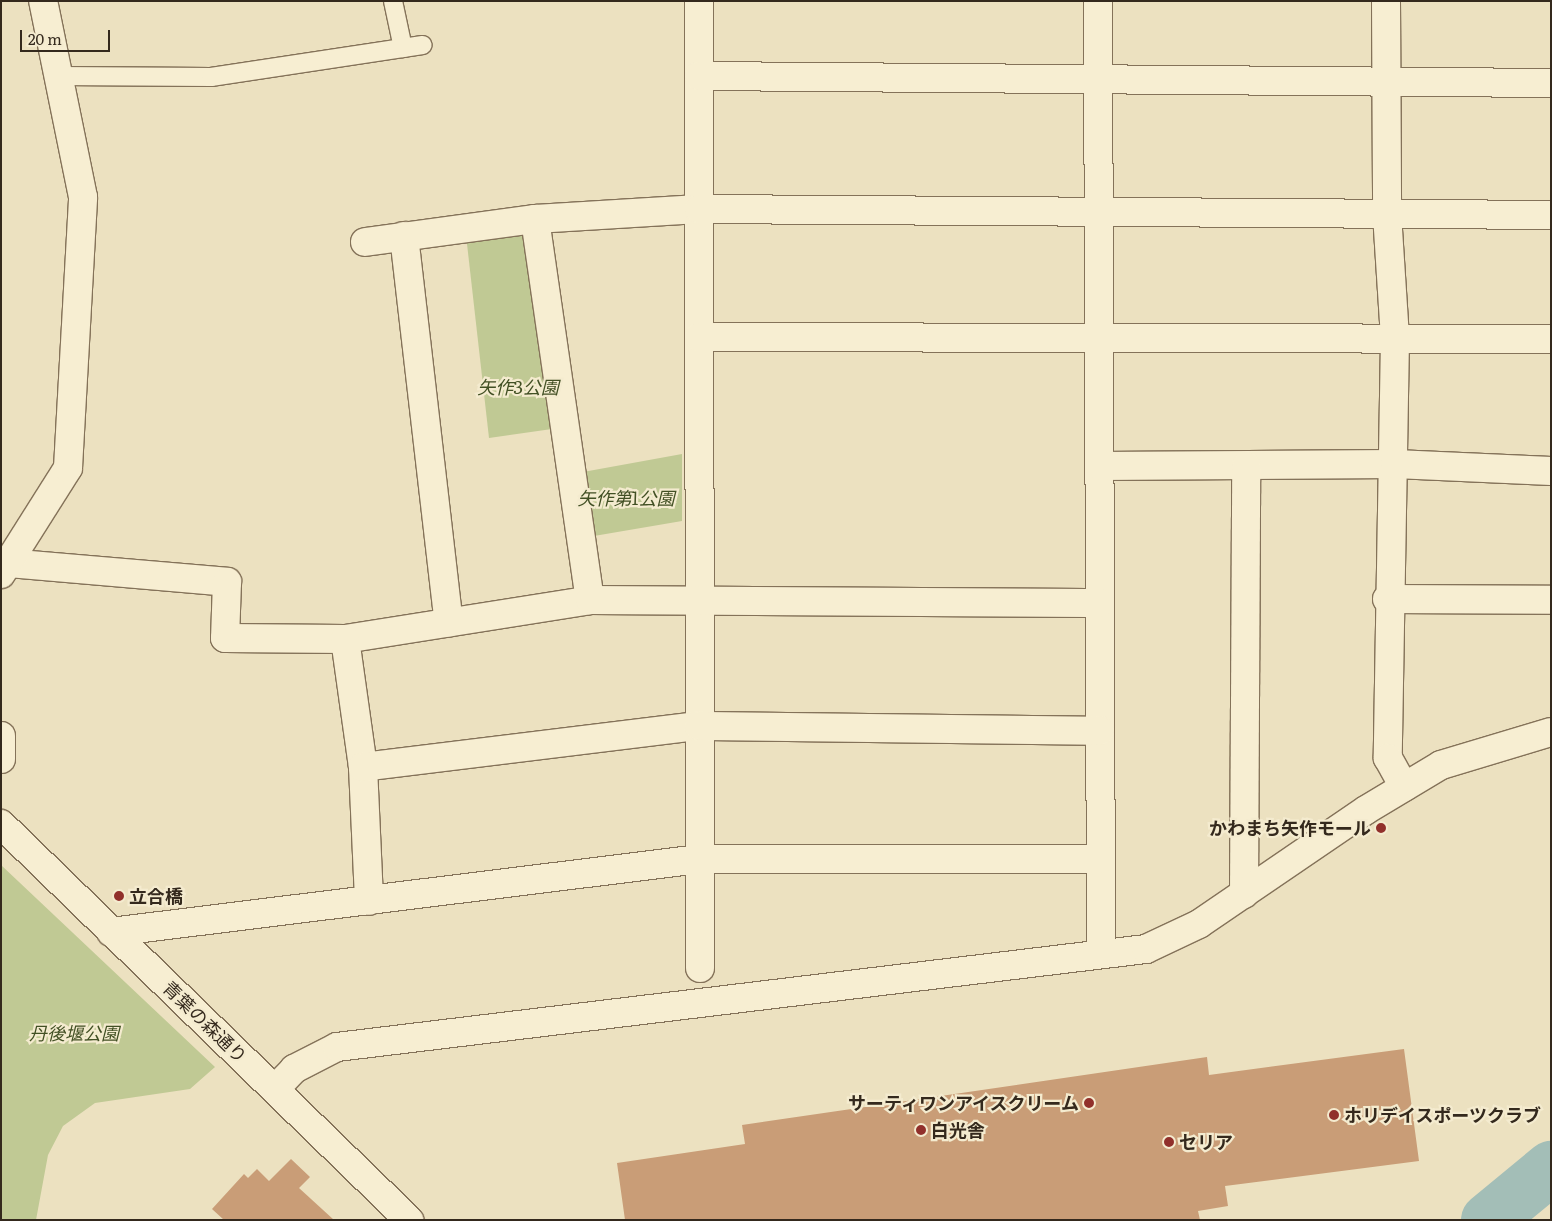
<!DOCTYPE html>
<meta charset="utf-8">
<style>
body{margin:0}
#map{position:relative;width:1552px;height:1221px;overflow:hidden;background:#ece1c0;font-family:Literata,"Noto Sans JP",serif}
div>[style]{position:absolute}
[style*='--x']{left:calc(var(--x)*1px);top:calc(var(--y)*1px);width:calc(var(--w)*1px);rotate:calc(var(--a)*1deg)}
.green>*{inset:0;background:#c0c994}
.river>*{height:54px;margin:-27px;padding:0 27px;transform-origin:27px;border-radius:27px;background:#a3beb7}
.building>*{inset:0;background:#c99d77}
.roads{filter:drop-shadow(1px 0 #847259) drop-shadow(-1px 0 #847259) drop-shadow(0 1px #847259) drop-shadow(0 -1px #847259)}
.lane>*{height:18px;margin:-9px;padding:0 9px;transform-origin:9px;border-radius:9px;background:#f7eed2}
.street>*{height:28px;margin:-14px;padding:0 14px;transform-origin:14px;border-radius:14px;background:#f7eed2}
.secondary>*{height:28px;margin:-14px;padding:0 14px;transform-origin:14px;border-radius:14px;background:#f7eed2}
.dots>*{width:14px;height:14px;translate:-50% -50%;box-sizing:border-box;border:2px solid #f4ebcf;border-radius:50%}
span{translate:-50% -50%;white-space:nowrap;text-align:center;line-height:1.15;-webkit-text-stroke:4.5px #f4ebcf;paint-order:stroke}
.park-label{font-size:18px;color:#425024;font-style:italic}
.poi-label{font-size:18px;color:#34291d;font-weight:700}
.right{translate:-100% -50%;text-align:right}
.left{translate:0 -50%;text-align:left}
.street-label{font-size:18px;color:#34291d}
.frame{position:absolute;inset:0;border:2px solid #34291d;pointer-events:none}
.scale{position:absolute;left:20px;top:30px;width:90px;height:22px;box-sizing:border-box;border:2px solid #34291d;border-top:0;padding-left:6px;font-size:15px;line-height:18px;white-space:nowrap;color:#34291d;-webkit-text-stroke:4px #f4ebcf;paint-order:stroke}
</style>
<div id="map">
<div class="green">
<div style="clip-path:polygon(518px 229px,534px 243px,559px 428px,489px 438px,466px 235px)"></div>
<div style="clip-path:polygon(682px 454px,682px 521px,594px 536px,583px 472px)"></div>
<div style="clip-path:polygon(1px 865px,215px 1067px,190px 1089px,95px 1103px,63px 1126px,48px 1155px,36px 1220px,1px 1220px)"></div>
</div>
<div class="river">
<div style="--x:1488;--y:1220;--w:82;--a:-39.5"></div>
</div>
<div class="building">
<div style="clip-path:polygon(1404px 1049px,1419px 1161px,1225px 1186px,1228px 1206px,1198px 1211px,1200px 1220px,625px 1220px,617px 1163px,745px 1144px,742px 1125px,1207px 1057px,1209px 1075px)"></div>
<div style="clip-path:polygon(291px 1159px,310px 1177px,299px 1188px,334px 1220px,224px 1220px,212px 1209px,244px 1174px,248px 1178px,257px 1169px,269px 1181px)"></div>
</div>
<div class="roads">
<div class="lane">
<div style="--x:393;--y:1;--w:48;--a:78"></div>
<div style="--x:58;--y:76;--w:153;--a:0.4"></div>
<div style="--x:211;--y:77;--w:214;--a:-8.6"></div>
</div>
<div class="street">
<div style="--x:699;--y:1;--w:967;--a:89.94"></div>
<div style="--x:1098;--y:1;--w:951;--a:89.82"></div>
<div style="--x:1386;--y:1;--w:213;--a:89.7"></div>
<div style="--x:1387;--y:214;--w:125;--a:86.3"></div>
<div style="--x:1395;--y:339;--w:419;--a:91"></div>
<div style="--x:1388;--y:758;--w:33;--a:61"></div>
<div style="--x:699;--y:76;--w:852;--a:0.47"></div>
<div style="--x:535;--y:219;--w:385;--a:81.8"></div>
<div style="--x:404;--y:236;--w:389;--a:83.4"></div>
<div style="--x:365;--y:242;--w:172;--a:-7.7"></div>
<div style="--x:535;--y:219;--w:164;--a:-3.5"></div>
<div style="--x:699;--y:209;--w:852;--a:0.4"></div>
<div style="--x:699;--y:337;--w:852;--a:0.13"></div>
<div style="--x:1100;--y:466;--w:295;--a:-0.4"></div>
<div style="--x:1395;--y:464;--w:156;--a:2.6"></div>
<div style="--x:7;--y:563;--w:221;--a:4.9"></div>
<div style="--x:227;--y:582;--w:56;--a:92"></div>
<div style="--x:225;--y:638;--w:120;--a:0.5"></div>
<div style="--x:345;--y:639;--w:248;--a:-9"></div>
<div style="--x:590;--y:600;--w:510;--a:0.34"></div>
<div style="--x:1;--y:574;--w:125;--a:-57.7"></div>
<div style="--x:68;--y:468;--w:271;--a:-86.8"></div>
<div style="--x:83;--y:197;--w:200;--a:-101.5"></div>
<div style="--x:1387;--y:599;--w:164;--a:0.3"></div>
<div style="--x:345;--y:639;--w:129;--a:82"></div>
<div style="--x:363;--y:767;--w:134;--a:87.4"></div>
<div style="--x:1;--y:736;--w:23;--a:90"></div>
<div style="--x:363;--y:767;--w:338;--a:-7"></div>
<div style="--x:699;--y:726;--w:401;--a:0.7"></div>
<div style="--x:1244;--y:894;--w:428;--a:-89.7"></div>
<div style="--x:111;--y:932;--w:594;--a:-7.07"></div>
<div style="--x:700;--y:859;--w:401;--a:0"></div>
<div style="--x:275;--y:1089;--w:28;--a:-46"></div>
<div style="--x:294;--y:1069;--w:48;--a:-27.1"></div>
<div style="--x:337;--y:1047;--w:815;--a:-6.91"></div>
<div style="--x:1146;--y:949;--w:59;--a:-25.3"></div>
<div style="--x:1199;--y:924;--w:202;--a:-34.3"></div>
<div style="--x:1366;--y:810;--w:87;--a:-31"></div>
<div style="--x:1441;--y:765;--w:115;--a:-16.7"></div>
</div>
<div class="secondary">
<div style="--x:1;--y:824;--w:569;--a:44.14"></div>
</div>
</div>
<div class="dots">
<div style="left:1381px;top:828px;background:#91302b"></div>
<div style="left:119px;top:896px;background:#91302b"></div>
<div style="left:1089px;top:1103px;background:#91302b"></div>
<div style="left:1334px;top:1115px;background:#91302b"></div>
<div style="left:921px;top:1130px;background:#91302b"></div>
<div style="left:1169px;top:1142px;background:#91302b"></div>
</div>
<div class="park-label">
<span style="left:518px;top:387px">矢作3公園</span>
<span style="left:626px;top:498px">矢作第1公園</span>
<span style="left:74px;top:1033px">丹後堰公園</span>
</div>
<div class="poi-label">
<span class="right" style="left:1371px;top:828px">かわまち矢作モール</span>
<span class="left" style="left:129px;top:896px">立合橋</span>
<span class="right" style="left:1079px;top:1103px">サーティワンアイスクリーム</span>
<span class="left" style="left:1344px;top:1115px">ホリデイスポーツクラブ</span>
<span class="left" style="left:931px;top:1130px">白光舎</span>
<span class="left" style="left:1179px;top:1142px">セリア</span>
</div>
<div class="street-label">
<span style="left:205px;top:1022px;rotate:44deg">青葉の森通り</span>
</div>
<div class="frame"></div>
<div class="scale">20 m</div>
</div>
